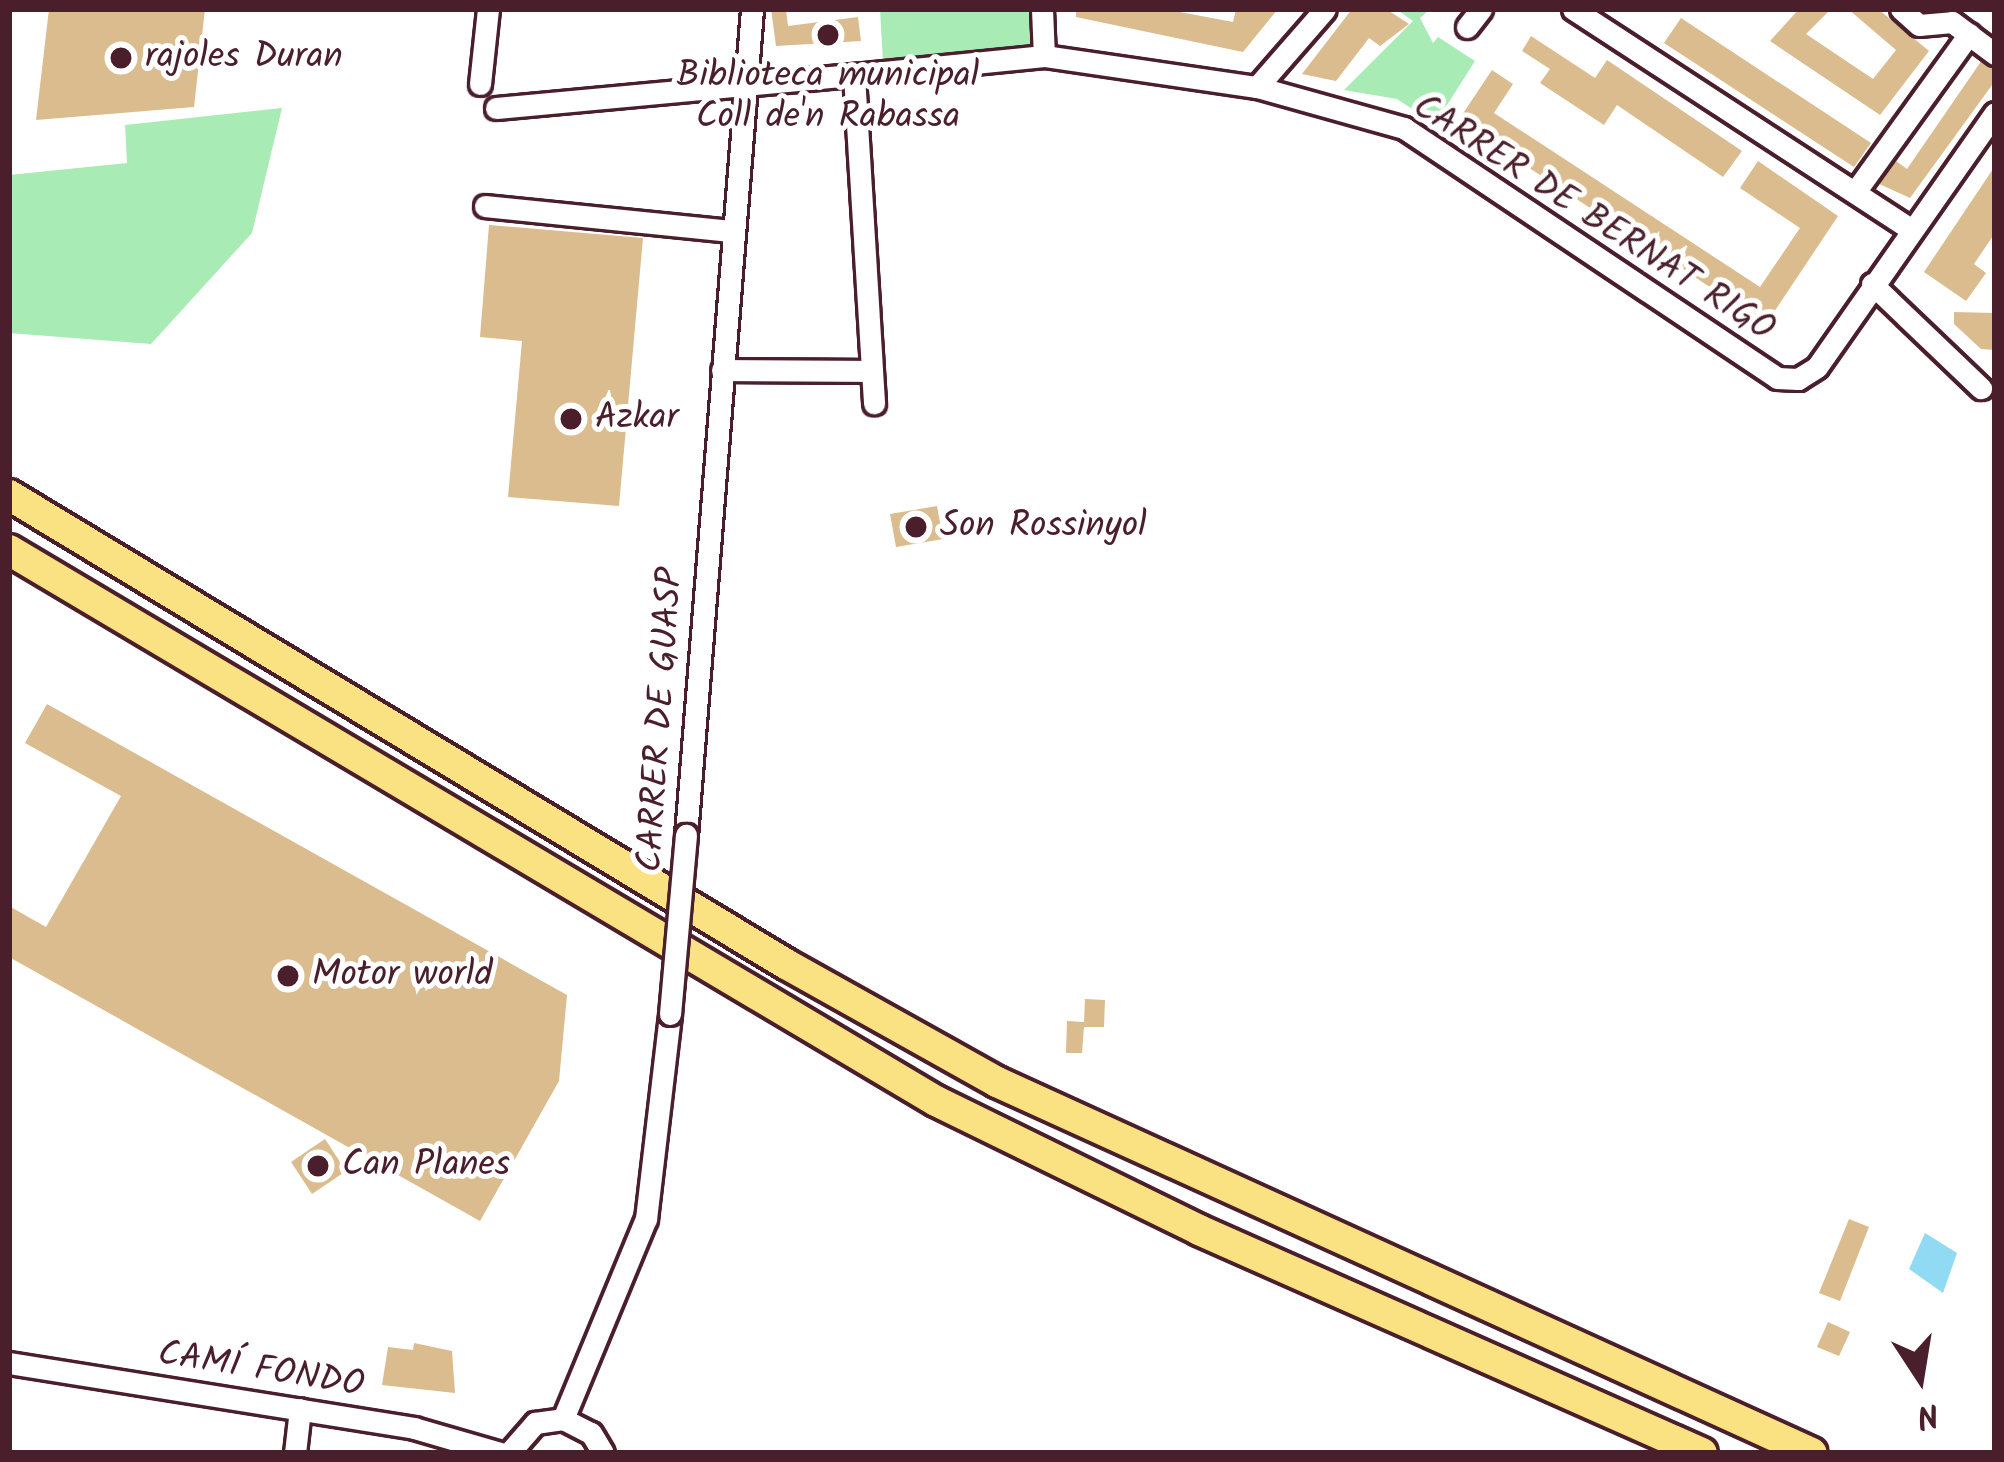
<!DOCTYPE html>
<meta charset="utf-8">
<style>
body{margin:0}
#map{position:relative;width:2004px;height:1462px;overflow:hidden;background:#fff;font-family:Kalam,sans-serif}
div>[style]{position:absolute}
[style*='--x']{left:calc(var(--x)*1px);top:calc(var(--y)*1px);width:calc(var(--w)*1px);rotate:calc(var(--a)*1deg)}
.green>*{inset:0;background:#a9ebb5}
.water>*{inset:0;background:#91daf3}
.building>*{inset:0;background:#dabc8e}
.roads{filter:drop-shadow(3px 0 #4a1f2b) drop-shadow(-3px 0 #4a1f2b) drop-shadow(0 3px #4a1f2b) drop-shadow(0 -3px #4a1f2b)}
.minor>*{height:21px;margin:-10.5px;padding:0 10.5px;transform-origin:10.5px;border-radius:10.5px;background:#fff}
.highway>*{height:30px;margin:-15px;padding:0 15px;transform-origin:15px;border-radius:15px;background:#fae181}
.bridges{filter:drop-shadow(3px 0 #4a1f2b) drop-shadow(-3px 0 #4a1f2b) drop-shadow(0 3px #4a1f2b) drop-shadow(0 -3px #4a1f2b)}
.minor-bridge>*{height:21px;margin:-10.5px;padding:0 10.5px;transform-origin:10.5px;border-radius:10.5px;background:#fff}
.dots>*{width:33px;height:33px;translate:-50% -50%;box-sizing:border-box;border:6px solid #fff;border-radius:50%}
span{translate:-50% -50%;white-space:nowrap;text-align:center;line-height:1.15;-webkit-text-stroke:10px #fff;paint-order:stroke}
.poi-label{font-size:36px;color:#4a1f2b}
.left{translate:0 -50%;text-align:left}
.street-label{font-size:36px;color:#4a1f2b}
.frame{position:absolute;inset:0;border:12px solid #4a1f2b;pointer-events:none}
.north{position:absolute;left:1860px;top:1318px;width:120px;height:120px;-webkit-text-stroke:9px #fff;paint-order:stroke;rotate:168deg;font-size:33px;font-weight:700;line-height:48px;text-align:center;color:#4a1f2b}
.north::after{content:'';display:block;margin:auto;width:42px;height:54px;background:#4a1f2b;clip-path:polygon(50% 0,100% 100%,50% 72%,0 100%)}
</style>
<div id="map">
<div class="green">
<div style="clip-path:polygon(880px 9px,1031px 9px,1032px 44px,883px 63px)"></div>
<div style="clip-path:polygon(1396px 9px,1430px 9px,1420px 18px,1433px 43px,1438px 37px,1475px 61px,1435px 124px,1397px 99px,1344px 90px,1413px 21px)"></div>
<div style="clip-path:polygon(282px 108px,252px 233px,151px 344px,9px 333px,9px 175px,127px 163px,125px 125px)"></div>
</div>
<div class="water">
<div style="clip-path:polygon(1925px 1233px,1957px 1253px,1943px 1293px,1909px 1269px)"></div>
</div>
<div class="building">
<div style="clip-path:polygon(49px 9px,205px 9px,194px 107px,36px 120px)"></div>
<div style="clip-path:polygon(771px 9px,786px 9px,788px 26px,858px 17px,861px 41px,776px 46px)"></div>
<div style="clip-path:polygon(1076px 9px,1164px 9px,1233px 22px,1236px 9px,1278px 9px,1243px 52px,1076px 17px)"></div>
<div style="clip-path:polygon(1352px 9px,1386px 9px,1409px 24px,1380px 46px,1369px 38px,1336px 81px,1302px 74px)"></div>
<div style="clip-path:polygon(1799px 9px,1831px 9px,1806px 34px,1873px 79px,1896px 50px,1848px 9px,1878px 9px,1929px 51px,1880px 115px,1770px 41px)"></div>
<div style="clip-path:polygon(1681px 18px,1871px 143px,1854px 167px,1664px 43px)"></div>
<div style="clip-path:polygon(1531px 36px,1595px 78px,1607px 60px,1742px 151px,1723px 177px,1617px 105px,1604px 125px,1540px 83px,1550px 69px,1522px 51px)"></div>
<div style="clip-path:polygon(1982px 60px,1995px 69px,1995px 81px,1910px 198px,1877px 183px,1892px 158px,1907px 169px)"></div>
<div style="clip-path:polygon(1492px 70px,1513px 84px,1494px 113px,1760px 287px,1800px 228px,1740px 188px,1758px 161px,1838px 216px,1766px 324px,1458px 121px)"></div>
<div style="clip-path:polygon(1995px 166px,1995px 233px,1974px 264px,1986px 273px,1966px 301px,1924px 272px)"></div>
<div style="clip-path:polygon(489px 225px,643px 238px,619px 506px,508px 497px,522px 341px,480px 337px)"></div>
<div style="clip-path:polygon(1954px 312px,1995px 313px,1995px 350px,1981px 349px,1954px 324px)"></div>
<div style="clip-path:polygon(937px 506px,943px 539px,896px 547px,890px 514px)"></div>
<div style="clip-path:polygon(47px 704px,567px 995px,559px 1081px,480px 1221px,9px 957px,9px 906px,46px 927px,121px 796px,25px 743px)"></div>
<div style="clip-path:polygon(1085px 999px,1105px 1000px,1104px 1027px,1084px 1027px,1082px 1053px,1066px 1053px,1067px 1021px,1084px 1022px)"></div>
<div style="clip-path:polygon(325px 1139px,346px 1171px,312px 1194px,291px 1162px)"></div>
<div style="clip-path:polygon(1849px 1219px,1869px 1227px,1840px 1301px,1819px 1293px)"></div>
<div style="clip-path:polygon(1828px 1322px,1850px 1332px,1839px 1356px,1817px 1347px)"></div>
<div style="clip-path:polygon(414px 1343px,452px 1351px,455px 1393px,382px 1385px,388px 1347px,413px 1350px)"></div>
</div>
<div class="roads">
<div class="minor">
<div style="--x:1042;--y:9;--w:47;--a:87.6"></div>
<div style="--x:1573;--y:9;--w:403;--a:33.1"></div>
<div style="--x:1901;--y:9;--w:24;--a:42"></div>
<div style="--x:1919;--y:25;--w:33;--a:-5"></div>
<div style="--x:1952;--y:22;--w:54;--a:36.7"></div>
<div style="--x:1467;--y:27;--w:23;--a:-52"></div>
<div style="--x:854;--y:75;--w:191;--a:-5.7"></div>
<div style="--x:1044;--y:56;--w:215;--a:8.3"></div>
<div style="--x:1257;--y:87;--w:153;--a:15.6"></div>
<div style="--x:1404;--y:128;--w:449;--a:33.8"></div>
<div style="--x:1777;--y:378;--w:21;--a:3"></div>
<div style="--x:1798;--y:379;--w:22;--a:-32"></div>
<div style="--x:1817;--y:367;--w:310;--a:-55"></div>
<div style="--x:480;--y:84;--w:75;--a:-83.9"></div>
<div style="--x:1257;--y:87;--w:103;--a:-48.9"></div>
<div style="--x:496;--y:108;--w:360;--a:-5.3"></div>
<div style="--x:854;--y:75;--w:329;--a:86.5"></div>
<div style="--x:1855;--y:192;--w:195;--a:-54.2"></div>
<div style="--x:485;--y:206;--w:249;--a:5.8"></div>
<div style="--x:1872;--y:284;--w:151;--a:43.7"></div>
<div style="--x:722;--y:370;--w:150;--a:0.4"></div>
<div style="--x:686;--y:835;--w:829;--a:-85.43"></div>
<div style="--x:9;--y:1363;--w:410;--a:9.1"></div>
<div style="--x:414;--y:1428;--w:90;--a:16.2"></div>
<div style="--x:563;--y:1419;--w:217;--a:-67.5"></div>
<div style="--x:646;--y:1219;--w:206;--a:-83.3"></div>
<div style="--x:295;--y:1453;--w:44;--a:-83.5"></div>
<div style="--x:509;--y:1453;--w:40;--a:-49"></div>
<div style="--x:535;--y:1423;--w:28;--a:-8"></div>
<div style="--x:563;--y:1419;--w:31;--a:27"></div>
<div style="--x:591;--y:1433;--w:23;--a:59"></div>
</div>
<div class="highway">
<div style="--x:9;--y:495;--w:908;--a:31.12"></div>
<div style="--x:786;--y:964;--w:242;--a:29.2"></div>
<div style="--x:997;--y:1082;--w:895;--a:24.48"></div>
<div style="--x:9;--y:550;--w:1078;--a:30.73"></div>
<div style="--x:936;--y:1101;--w:293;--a:26.1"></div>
<div style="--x:1199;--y:1230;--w:550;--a:23.91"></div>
</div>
</div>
<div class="bridges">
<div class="minor-bridge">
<div style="--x:670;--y:1014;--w:180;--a:-84.9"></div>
</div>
</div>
<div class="dots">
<div style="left:828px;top:35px;background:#4a1f2b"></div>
<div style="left:121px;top:58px;background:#4a1f2b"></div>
<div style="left:571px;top:419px;background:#4a1f2b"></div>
<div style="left:916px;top:527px;background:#4a1f2b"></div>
<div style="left:288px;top:976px;background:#4a1f2b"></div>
<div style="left:318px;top:1166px;background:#4a1f2b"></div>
</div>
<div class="poi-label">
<span class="left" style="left:145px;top:58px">rajoles Duran</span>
<span style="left:828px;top:97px">Biblioteca municipal<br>Coll de'n Rabassa</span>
<span class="left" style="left:595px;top:419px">Azkar</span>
<span class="left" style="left:940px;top:527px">Son Rossinyol</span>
<span class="left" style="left:312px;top:976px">Motor world</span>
<span class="left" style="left:342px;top:1166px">Can Planes</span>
</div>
<div class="street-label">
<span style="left:1593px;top:219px;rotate:33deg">CARRER DE BERNAT RIGO</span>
<span style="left:661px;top:720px;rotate:-86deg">CARRER DE GUASP</span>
<span style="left:261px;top:1370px;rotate:9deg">CAMÍ FONDO</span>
</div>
<div class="frame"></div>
<div class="north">N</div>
</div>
